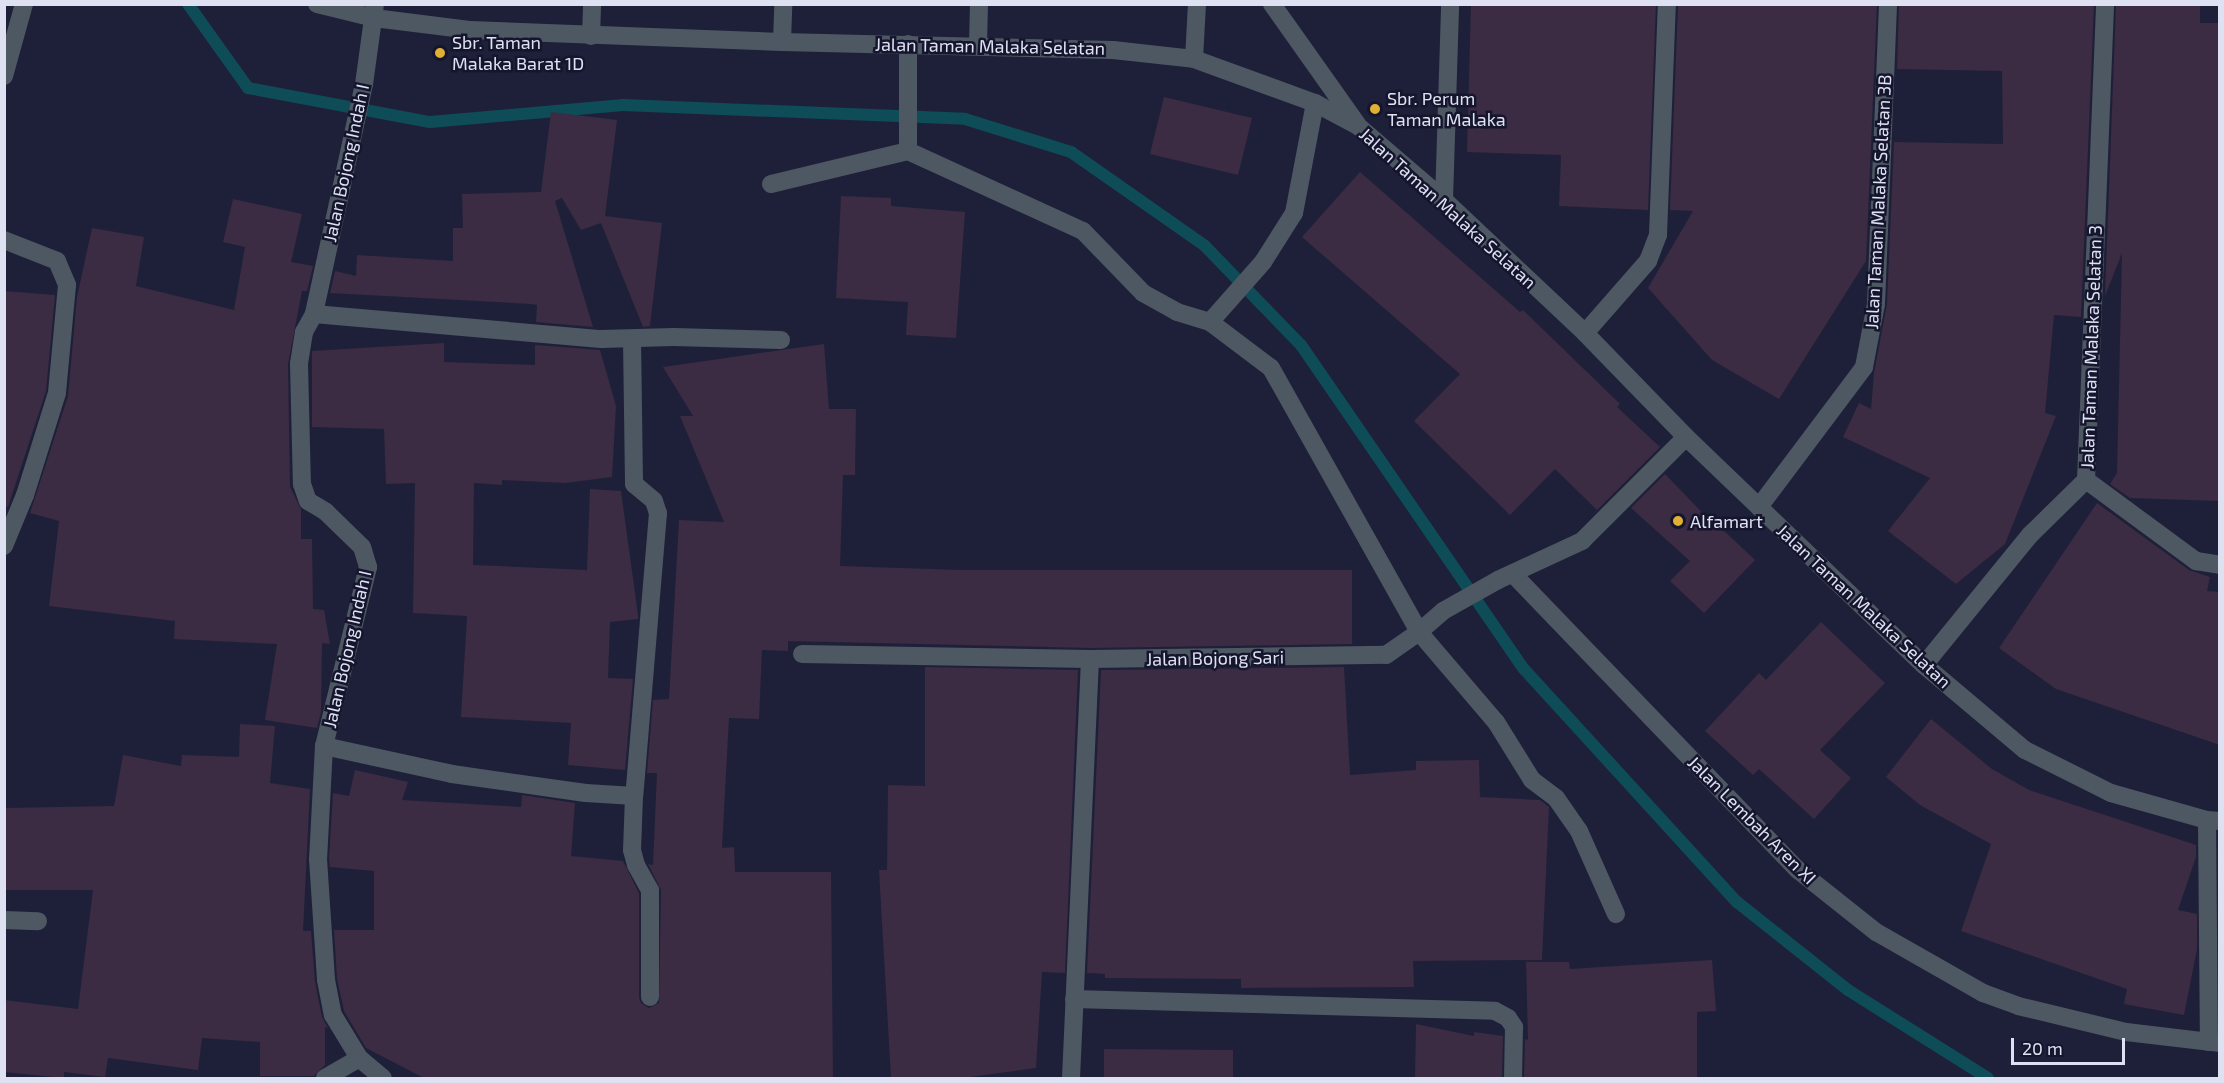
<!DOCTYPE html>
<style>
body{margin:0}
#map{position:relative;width:2224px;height:1083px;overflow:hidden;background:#1e2039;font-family:"Exo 2",sans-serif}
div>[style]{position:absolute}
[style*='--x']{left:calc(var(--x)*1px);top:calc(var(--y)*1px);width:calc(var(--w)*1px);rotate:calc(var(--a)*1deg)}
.stream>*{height:12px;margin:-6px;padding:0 6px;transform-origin:6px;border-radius:6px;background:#0e4c57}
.building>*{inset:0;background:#3b2b43}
.minor>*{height:18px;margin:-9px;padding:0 9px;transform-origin:9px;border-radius:9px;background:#4e5862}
.dots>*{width:16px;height:16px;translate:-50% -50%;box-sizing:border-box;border:3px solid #15162e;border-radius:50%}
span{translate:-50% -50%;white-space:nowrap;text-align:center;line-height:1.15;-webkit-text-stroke:5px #15162e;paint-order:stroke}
.poi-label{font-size:18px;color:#dee1f2}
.left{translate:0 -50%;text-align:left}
.street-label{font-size:18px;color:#dee1f2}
.frame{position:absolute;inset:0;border:6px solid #dee1f2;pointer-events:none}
.scale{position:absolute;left:2011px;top:1038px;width:114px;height:27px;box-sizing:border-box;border:3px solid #dee1f2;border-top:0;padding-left:8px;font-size:18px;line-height:21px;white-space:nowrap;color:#dee1f2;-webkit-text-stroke:4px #15162e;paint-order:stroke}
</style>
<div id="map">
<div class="stream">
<div style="--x:188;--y:4;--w:103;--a:54.5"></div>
<div style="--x:248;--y:88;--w:185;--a:10.6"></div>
<div style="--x:430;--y:122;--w:194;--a:-5"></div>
<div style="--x:623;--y:105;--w:342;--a:2.3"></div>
<div style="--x:965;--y:119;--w:111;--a:17.3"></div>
<div style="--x:1071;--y:152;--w:162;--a:35"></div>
<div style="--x:1204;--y:245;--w:139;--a:45.9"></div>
<div style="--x:1301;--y:345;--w:393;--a:55.5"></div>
<div style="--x:1524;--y:669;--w:316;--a:47.6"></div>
<div style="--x:1737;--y:902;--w:142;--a:38.4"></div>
<div style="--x:1848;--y:990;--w:165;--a:32.2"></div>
</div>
<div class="building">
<div style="clip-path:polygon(1471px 4px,1656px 4px,1648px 210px,1559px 206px,1561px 155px,1467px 152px)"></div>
<div style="clip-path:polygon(1678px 4px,1877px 4px,1866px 261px,1779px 399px,1712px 360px,1648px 288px,1693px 211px,1670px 210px)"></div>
<div style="clip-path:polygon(1899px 4px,2094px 4px,2081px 317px,2054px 315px,2045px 413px,2056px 416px,2005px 544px,1956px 584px,1888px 531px,1930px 478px,1843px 437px,1859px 403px,1871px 409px,1874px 373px,1887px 304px,1894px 142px,2003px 144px,2002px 71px,1897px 69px)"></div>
<div style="clip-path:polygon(2116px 4px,2200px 4px,2200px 23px,2220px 23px,2220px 501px,2130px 498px,2110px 484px,2117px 473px,2122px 253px,2105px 296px)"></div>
<div style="clip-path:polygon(1164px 97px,1252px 118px,1238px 175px,1150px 154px)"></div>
<div style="clip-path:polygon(551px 112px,617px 120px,605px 216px,662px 223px,650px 326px,643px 327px,601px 223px,581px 230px,562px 198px,555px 201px,593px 327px,536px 322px,537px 305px,531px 304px,330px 293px,335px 271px,356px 276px,357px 255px,453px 261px,453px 228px,463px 228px,462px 194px,541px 192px)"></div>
<div style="clip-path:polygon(1360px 172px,1520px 312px,1523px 310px,1620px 404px,1617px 407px,1660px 447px,1597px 510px,1555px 469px,1510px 515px,1414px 421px,1460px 374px,1302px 237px)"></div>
<div style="clip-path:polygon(841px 196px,891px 198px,891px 206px,965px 212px,956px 338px,906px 335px,908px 302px,836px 298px)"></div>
<div style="clip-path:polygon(233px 199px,302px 214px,291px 262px,313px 266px,307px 291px,302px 291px,288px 364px,290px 487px,301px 509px,301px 539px,312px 539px,313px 609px,324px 610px,330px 644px,322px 643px,321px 712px,317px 728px,265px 720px,277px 644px,174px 639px,175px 621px,49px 606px,59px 521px,30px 513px,68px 396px,77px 297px,92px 228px,144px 237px,136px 286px,234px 310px,245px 247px,223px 242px)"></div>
<div style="clip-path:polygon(4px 291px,55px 295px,46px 391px,8px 507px,4px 506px)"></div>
<div style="clip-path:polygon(444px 343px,444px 362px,535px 365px,535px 345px,600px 350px,616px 406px,612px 477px,565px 483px,502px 480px,502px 485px,474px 483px,473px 565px,587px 570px,590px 489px,621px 491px,638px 615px,638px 619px,610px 622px,608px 678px,633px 679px,625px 770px,568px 765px,571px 723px,461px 717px,467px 616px,413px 613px,415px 483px,386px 484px,384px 429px,312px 427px,312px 351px)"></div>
<div style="clip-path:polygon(824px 344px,829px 409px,856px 409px,855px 475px,843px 475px,840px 566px,962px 570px,1352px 570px,1352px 644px,1090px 648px,788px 641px,788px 651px,762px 650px,759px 719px,729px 718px,722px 848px,734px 847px,735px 872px,831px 872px,833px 1078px,424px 1078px,366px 1048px,344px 1011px,337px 979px,334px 930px,374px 930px,374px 871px,330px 867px,329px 859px,333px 793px,349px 796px,355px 770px,408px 782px,402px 800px,521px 807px,522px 795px,575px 803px,571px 856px,623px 861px,639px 893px,639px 998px,641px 1003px,649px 1008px,659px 1003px,661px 890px,648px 864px,653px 865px,657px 773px,647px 773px,653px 700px,669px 699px,679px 520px,724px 522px,680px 416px,693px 416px,663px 367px)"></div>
<div style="clip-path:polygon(1665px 474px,1719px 530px,1721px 528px,1755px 560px,1704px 613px,1670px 581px,1690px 561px,1631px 508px)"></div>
<div style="clip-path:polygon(2097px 503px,2189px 570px,2210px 577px,2207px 591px,2220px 592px,2220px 745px,2056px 689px,1999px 648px)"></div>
<div style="clip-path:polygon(1821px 622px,1885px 683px,1820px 750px,1851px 778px,1814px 819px,1759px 769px,1753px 775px,1705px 731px,1759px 673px,1766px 680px)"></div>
<div style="clip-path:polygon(925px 667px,1078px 670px,1065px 973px,1042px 972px,1036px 1068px,963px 1078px,891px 1078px,879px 870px,887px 870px,888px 785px,925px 786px)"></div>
<div style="clip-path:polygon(1344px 667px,1350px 775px,1416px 770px,1416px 761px,1479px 760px,1480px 797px,1540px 800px,1549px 807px,1542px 960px,1413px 961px,1414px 987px,1241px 988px,1241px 979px,1105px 978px,1105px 974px,1087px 973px,1101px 670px)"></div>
<div style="clip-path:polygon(1931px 719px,1992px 769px,2029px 790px,2196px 845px,2196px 857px,2178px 910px,2197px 914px,2197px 949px,2184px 1015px,2124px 1004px,2127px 989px,1961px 931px,1991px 844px,1920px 805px,1886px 777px)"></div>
<div style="clip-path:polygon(240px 724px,275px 726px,270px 783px,310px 789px,303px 931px,311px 931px,315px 982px,322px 1017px,328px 1028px,325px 1027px,325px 1065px,314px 1076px,260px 1076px,260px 1042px,202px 1038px,198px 1070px,108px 1058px,105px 1077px,64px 1072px,64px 1078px,4px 1072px,4px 1000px,78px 1009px,93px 890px,4px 890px,4px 808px,114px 806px,123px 755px,181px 766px,182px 755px,239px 757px)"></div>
<div style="clip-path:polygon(1712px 960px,1716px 1011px,1697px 1012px,1697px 1078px,1524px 1078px,1525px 1039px,1528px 1040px,1526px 962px,1569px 962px,1570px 969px)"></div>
<div style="clip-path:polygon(1416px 1024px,1474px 1036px,1474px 1032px,1503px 1036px,1502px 1078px,1415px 1078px)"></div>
<div style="clip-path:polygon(1104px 1049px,1233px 1050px,1233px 1078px,1104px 1078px)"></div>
</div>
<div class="minor">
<div style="--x:317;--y:4;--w:59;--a:13.8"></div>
<div style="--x:374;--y:18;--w:98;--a:7.1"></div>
<div style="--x:471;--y:30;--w:311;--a:2.2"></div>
<div style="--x:782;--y:42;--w:331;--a:1.4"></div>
<div style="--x:1113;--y:50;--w:81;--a:6.3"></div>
<div style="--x:1194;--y:59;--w:129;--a:20"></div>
<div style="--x:1315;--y:103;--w:49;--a:28.1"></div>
<div style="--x:1358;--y:126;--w:113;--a:40.7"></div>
<div style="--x:1444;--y:200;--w:194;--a:43.3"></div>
<div style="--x:1585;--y:333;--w:145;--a:45.8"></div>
<div style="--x:1686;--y:437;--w:330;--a:43.8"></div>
<div style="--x:1924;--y:665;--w:132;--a:40.1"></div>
<div style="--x:2025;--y:750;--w:96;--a:26.6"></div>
<div style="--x:2111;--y:793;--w:100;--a:15.7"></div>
<div style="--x:2207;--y:820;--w:13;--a:4"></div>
<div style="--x:375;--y:4;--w:81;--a:97.8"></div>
<div style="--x:364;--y:84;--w:235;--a:102.3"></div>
<div style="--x:314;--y:314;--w:21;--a:119"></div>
<div style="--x:304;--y:332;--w:32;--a:99"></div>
<div style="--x:299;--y:364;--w:120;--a:88.6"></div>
<div style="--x:302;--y:484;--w:18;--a:71"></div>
<div style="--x:308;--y:501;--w:21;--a:31"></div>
<div style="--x:326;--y:512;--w:50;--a:44.2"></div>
<div style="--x:362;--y:547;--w:21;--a:73"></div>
<div style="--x:368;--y:567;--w:184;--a:103.8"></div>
<div style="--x:324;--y:746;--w:113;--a:93"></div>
<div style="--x:318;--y:859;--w:121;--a:86.2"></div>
<div style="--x:326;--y:980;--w:36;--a:79"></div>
<div style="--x:333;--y:1015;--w:50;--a:58.8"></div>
<div style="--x:359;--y:1058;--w:31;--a:40"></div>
<div style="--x:1272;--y:4;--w:147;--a:54.7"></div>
<div style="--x:591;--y:36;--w:32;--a:-88"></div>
<div style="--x:782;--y:42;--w:38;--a:-88"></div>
<div style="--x:978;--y:45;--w:41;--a:-88.6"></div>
<div style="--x:1194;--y:59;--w:55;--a:-86.9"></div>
<div style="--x:4;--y:76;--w:75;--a:-74.5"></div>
<div style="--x:908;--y:151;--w:107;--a:-90"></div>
<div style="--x:771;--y:184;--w:141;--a:-13.5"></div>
<div style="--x:908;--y:151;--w:192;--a:24.6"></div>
<div style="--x:1083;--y:231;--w:86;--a:45.9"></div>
<div style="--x:1143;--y:293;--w:39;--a:29"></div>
<div style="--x:1177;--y:312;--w:34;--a:17"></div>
<div style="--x:1210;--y:322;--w:76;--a:37"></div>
<div style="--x:1271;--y:368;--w:303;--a:60.7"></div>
<div style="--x:1419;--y:632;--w:118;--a:49.5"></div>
<div style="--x:1496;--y:722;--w:68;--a:58.2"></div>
<div style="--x:1532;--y:780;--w:30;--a:37"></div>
<div style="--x:1556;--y:798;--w:40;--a:55.1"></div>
<div style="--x:1579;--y:831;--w:91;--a:66"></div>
<div style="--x:1444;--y:200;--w:196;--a:-88.2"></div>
<div style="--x:4;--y:240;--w:57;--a:21.6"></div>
<div style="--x:57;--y:261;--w:26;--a:67"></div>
<div style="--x:67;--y:285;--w:108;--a:95.3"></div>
<div style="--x:57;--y:393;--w:107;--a:107.4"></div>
<div style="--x:25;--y:495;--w:55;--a:112.4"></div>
<div style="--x:314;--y:314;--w:288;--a:5"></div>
<div style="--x:601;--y:339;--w:73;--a:-1.6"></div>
<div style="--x:674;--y:337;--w:107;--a:1.6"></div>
<div style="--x:1210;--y:322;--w:80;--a:-48.5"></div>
<div style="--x:1263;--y:262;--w:58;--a:-57.7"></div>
<div style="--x:1294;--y:213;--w:112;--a:-79.2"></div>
<div style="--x:1585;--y:333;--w:96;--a:-48.8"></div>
<div style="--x:1648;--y:261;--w:28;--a:-69"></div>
<div style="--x:1658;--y:235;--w:231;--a:-87.8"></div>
<div style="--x:632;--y:339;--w:145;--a:89.2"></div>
<div style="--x:634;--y:484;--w:26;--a:40"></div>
<div style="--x:654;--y:501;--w:13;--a:72"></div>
<div style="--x:658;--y:513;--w:284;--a:94.8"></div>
<div style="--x:634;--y:796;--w:54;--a:92.1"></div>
<div style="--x:632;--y:850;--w:16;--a:75"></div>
<div style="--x:636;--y:865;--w:29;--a:61"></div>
<div style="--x:650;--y:890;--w:107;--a:90"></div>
<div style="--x:2086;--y:480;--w:137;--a:36.4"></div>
<div style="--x:2196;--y:561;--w:24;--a:9"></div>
<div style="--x:1759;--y:507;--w:175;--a:-53.1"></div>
<div style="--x:1864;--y:367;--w:64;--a:-79.2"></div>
<div style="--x:1876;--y:304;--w:300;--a:-87.7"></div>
<div style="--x:1513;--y:574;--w:411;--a:46.1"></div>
<div style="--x:1798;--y:870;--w:100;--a:38.5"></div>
<div style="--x:1876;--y:932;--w:123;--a:29.7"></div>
<div style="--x:1983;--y:993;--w:37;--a:20"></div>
<div style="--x:2018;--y:1006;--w:111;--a:13.5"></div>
<div style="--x:2126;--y:1032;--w:95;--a:6.7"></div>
<div style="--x:802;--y:654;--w:288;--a:1"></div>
<div style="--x:1090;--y:659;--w:296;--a:-0.8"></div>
<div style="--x:1386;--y:655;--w:40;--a:-34.9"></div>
<div style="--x:1419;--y:632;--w:32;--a:-41"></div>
<div style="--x:1443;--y:611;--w:63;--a:-29.4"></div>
<div style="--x:1498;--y:580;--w:93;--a:-24.9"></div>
<div style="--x:1582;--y:541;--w:147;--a:-45"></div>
<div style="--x:1924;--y:665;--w:168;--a:-50.8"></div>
<div style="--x:2030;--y:535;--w:78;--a:-44.5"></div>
<div style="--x:2086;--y:480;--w:476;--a:-87.7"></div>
<div style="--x:324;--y:746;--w:131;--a:12.3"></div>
<div style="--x:452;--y:774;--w:135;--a:8.1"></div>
<div style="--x:586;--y:793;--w:48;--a:3.6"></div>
<div style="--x:2207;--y:820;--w:222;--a:89.5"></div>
<div style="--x:4;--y:920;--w:34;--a:2"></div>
<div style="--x:1074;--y:999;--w:421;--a:1.6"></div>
<div style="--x:1495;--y:1011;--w:15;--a:28"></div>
<div style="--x:1508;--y:1018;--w:11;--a:56"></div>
<div style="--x:1514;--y:1027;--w:51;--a:91.1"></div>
<div style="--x:325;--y:1078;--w:39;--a:-30"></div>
<div style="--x:1071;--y:1078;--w:419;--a:-87.4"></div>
</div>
<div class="dots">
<div style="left:440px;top:53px;background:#e1af34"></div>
<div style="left:1375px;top:109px;background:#e1af34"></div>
<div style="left:1678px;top:521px;background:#e1af34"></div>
</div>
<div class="poi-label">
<span class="left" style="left:452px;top:53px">Sbr. Taman<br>Malaka Barat 1D</span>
<span class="left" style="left:1387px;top:109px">Sbr. Perum<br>Taman Malaka</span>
<span class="left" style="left:1690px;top:521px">Alfamart</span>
</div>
<div class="street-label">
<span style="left:990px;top:46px;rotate:1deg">Jalan Taman Malaka Selatan</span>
<span style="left:346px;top:163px;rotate:-78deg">Jalan Bojong Indah I</span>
<span style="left:1878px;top:202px;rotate:-87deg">Jalan Taman Malaka Selatan 3B</span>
<span style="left:1448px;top:208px;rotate:42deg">Jalan Taman Malaka Selatan</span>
<span style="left:2091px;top:347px;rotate:-88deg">Jalan Taman Malaka Selatan 3</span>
<span style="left:1864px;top:606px;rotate:43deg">Jalan Taman Malaka Selatan</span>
<span style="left:347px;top:649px;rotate:-77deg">Jalan Bojong Indah I</span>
<span style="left:1215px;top:658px;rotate:-1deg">Jalan Bojong Sari</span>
<span style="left:1752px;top:820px;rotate:45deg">Jalan Lembah Aren XI</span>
</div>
<div class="frame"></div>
<div class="scale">20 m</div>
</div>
